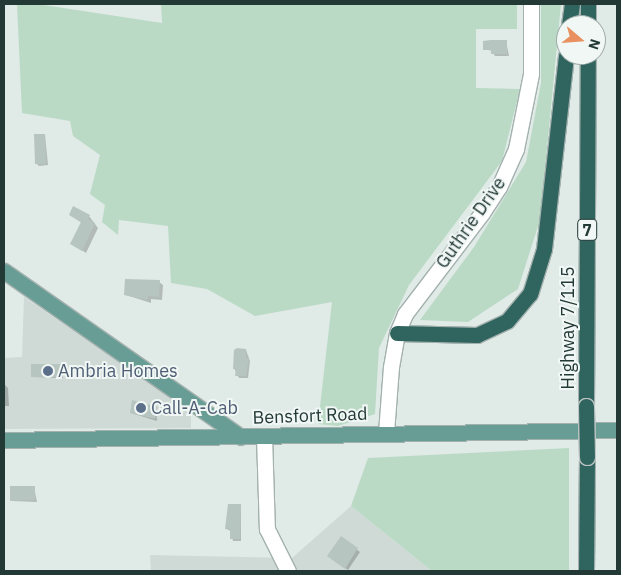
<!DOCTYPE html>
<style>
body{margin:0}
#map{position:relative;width:621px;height:575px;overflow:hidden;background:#e0eae7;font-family:"IBM Plex Sans",sans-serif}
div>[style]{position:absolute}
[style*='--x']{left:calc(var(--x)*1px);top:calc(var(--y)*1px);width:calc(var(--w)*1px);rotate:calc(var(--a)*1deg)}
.built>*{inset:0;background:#cfdad6}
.green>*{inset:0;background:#badac6}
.shadow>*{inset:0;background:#0003}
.building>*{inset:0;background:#b6c5c0}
.roads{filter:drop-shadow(1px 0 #a3b1ae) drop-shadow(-1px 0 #a3b1ae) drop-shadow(0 1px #a3b1ae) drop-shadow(0 -1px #a3b1ae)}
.minor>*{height:15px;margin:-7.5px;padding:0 7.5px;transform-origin:7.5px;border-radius:7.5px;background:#fff}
.major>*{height:15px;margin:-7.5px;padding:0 7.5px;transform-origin:7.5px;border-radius:7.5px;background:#689d95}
.highway>*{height:15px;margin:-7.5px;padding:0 7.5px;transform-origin:7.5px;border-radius:7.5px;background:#30645e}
.bridges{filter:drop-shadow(1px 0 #bdc4c3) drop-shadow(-1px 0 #bdc4c3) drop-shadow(0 1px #bdc4c3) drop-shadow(0 -1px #bdc4c3)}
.highway-bridge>*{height:15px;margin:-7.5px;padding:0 7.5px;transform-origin:7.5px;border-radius:7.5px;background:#30645e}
.dots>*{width:14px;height:14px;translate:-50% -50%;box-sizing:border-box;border:2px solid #f1f7f4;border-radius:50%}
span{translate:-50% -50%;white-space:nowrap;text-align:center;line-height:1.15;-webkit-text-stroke:4px #f1f7f4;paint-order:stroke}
.shield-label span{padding:1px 4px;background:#f1f7f4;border:1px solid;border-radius:4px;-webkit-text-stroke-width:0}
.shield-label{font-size:16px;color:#223936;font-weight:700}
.street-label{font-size:18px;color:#223936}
.service-label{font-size:18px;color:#4e5e75}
.left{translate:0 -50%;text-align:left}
.frame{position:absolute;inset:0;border:5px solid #223936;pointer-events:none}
.north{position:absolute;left:556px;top:15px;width:50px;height:50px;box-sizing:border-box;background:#f1f7f4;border:1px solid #9eaba8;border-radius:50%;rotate:108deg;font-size:14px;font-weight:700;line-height:20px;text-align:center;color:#223936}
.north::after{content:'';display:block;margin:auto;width:18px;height:22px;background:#e89060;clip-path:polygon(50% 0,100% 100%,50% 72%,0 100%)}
</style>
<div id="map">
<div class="built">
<div style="clip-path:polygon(24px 297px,191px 411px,191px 428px,4px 429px,4px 358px,22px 357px)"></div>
<div style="clip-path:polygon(351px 506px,432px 571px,151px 571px,150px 555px,292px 558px)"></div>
</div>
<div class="green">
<div style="clip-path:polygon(17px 4px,37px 4px,162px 23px,161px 4px,517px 4px,517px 29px,476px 29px,476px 88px,520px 89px,502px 161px,409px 285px,379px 348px,375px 414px,338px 426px,318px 424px,332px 302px,255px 316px,207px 289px,171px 283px,168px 226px,119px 220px,118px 235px,102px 222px,105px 205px,90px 194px,100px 155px,73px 136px,70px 121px,22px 113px)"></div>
<div style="clip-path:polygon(541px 4px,561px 4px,540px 220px,518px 289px,468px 322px,420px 320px,474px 247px,526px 162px,541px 83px)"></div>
<div style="clip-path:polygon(569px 448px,569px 571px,432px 571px,351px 506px,368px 458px)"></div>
</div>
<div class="shadow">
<div style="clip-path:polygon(506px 41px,509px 56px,495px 56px,492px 51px,485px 49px)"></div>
<div style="clip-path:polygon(45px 135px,48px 165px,39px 166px,36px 163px)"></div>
<div style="clip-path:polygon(70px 215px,89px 216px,98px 228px,86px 253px,72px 244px,82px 223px)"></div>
<div style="clip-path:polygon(159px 282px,163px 285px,162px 300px,151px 299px,151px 303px,126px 295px)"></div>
<div style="clip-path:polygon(4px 325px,5px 326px,5px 340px,4px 340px)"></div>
<div style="clip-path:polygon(246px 350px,250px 361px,248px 378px,239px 378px,234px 368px)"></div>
<div style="clip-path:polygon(60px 365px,63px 378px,32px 377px)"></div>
<div style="clip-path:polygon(4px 384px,8px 388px,9px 406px,4px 406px)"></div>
<div style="clip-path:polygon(156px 408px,157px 421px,131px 413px)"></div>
<div style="clip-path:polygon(34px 487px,37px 502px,12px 501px)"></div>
<div style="clip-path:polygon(241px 505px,241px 541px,233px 541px,231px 531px,226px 529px)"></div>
<div style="clip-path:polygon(341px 538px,360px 552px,348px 570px,331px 558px)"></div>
</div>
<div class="building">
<div style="clip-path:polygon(491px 40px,507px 40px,507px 54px,491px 54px,491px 50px,483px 50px,483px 41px)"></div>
<div style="clip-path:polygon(34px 134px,45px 134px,46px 164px,35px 164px)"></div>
<div style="clip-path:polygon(73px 206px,90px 215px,88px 219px,95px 223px,82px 251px,70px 244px,81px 222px,69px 215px)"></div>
<div style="clip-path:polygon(125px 279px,160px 280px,159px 297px,148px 296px,147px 300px,124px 295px)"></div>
<div style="clip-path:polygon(237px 348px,246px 349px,246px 358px,249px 358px,246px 376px,235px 376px,236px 369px,233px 369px,234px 350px)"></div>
<div style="clip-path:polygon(31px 364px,61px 364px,61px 377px,31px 377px)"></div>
<div style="clip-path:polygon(132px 400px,157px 407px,155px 419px,130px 413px)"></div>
<div style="clip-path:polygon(10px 486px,35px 486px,35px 500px,10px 501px)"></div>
<div style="clip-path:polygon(228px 504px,241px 504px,240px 539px,230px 539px,230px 529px,225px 529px)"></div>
<div style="clip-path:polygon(341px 536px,358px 548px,345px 569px,327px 556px)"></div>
</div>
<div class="roads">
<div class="minor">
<div style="--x:386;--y:433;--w:66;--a:-85.7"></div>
<div style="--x:391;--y:367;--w:35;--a:-80"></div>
<div style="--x:397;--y:333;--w:21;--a:-67"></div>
<div style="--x:405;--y:314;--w:127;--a:-52.7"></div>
<div style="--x:482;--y:213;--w:31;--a:-57"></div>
<div style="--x:499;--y:187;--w:42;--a:-65.9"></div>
<div style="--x:516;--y:149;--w:76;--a:-78.7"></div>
<div style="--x:531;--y:74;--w:70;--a:-90"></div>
<div style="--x:264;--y:436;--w:93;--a:88.2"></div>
<div style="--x:267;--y:529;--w:47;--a:63.4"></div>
</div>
<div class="major">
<div style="--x:4;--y:271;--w:289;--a:35"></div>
<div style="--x:4;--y:440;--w:613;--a:-0.93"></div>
</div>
<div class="highway">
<div style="--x:569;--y:25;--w:21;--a:-82"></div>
<div style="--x:588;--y:25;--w:21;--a:-90"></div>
<div style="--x:397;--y:333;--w:80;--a:1.4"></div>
<div style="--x:477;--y:335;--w:33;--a:-25"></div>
<div style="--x:507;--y:321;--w:35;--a:-50"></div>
<div style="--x:530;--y:294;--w:47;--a:-72.7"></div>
<div style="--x:544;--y:249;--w:195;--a:-83.5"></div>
<div style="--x:586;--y:406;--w:351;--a:-89.7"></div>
<div style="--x:586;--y:571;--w:114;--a:-89.5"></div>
</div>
</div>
<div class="bridges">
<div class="highway-bridge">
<div style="--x:586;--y:406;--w:51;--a:88.9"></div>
</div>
</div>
<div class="dots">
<div style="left:48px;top:371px;background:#5c6f8a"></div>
<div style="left:141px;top:408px;background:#5c6f8a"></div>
</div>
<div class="shield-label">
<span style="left:587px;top:230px">7</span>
</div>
<div class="street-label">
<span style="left:471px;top:223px;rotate:-55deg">Guthrie Drive</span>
<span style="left:568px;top:328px;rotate:-90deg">Highway 7/115</span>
<span style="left:310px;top:416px;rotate:-2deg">Bensfort Road</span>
</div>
<div class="service-label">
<span class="left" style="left:58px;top:371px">Ambria Homes</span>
<span class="left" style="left:151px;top:408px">Call-A-Cab</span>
</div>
<div class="frame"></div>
<div class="north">N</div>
</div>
